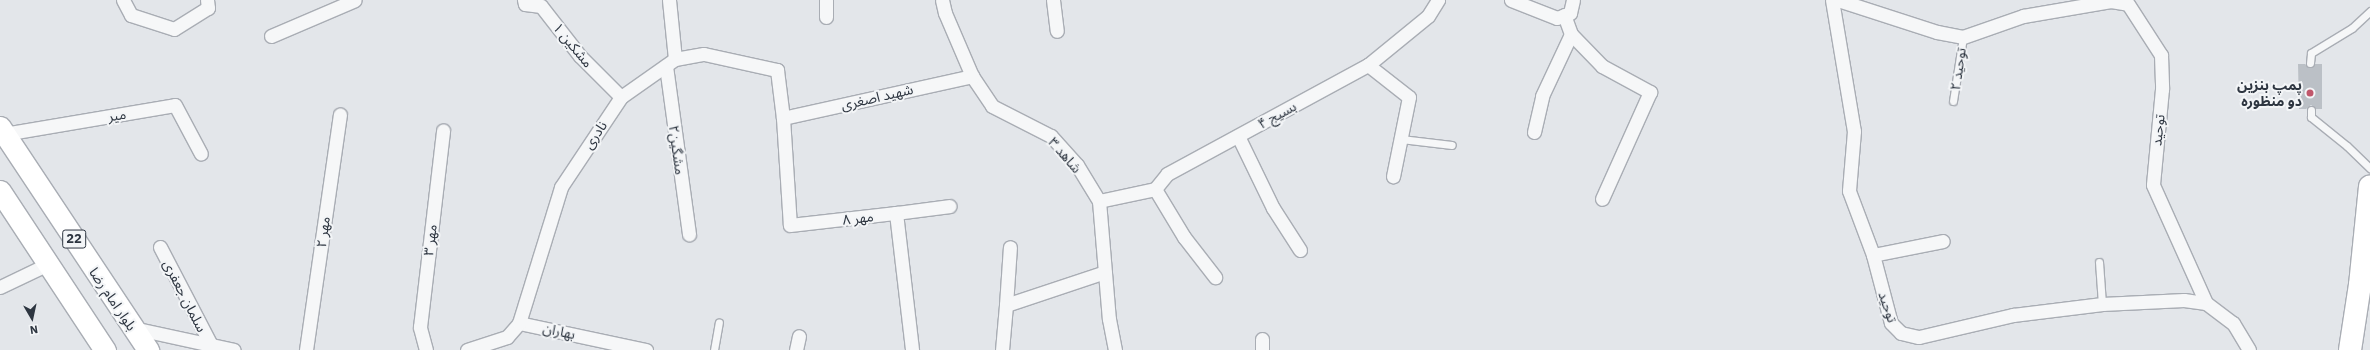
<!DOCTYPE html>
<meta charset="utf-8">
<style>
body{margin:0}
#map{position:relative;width:2370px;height:350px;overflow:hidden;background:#e3e6ea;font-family:"IBM Plex Sans","Noto Sans Arabic",sans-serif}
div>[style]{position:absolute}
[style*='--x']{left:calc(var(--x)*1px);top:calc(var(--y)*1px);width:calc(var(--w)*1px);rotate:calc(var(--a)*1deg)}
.building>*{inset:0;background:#bbc0c6}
.roads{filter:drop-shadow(1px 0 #a9adb4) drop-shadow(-1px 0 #a9adb4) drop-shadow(0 1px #a9adb4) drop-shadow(0 -1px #a9adb4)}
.service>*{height:7px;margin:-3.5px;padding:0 3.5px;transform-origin:3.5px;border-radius:3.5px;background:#f6f7f8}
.minor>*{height:13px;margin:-6.5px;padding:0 6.5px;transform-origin:6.5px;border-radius:6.5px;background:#f6f7f8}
.primary>*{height:21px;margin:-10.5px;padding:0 10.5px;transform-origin:10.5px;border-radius:10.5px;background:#fff}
.trunk>*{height:22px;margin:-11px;padding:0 11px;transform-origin:11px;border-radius:11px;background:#fff}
.dots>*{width:11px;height:11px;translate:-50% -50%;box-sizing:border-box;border:2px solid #f3f5f7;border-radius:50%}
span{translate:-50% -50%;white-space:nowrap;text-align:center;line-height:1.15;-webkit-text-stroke:4px #f3f5f7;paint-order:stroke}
.shield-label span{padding:1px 3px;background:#f3f5f7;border:1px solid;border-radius:3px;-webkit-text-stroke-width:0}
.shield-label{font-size:13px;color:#2d3540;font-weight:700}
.street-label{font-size:14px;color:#2d3540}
.poi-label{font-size:14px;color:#2d3540;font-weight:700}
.right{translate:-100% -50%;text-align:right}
.north{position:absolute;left:12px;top:298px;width:40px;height:40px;-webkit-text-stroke:3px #f3f5f7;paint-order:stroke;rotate:171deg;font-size:11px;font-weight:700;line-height:16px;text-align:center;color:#2d3540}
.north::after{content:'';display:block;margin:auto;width:14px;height:18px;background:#2d3540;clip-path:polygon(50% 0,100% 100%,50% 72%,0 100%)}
</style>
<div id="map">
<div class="building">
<div style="clip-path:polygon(2298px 64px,2305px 64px,2310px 68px,2315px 64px,2322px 64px,2322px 109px,2316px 109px,2311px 105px,2306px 109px,2299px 109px)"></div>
</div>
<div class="roads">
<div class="service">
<div style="--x:2310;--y:63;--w:10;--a:-84"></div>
<div style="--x:2311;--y:53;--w:48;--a:-31.4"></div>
<div style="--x:2352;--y:28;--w:25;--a:-43"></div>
<div style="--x:1953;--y:101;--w:65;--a:-81.1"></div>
<div style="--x:2311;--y:110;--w:7;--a:90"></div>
<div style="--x:2311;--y:117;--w:46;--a:38.9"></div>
<div style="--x:2347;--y:146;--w:32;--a:44"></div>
<div style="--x:1401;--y:139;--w:51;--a:6.7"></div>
<div style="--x:2099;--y:262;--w:42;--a:85.9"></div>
<div style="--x:714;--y:350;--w:28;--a:-80"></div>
</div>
<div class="minor">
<div style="--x:123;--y:0;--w:17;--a:62"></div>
<div style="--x:131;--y:15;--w:45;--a:18"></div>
<div style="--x:174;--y:29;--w:40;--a:-32"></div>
<div style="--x:208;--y:8;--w:8;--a:-97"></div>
<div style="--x:524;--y:0;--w:4;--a:76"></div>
<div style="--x:525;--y:4;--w:16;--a:7"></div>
<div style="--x:541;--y:6;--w:63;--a:52"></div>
<div style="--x:580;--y:56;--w:58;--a:45"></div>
<div style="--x:669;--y:0;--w:59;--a:84.2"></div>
<div style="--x:942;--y:0;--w:13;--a:77"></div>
<div style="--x:945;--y:13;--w:69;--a:66.8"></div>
<div style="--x:972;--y:76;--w:36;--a:56"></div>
<div style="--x:992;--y:106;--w:66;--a:27"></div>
<div style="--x:1051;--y:136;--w:39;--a:48"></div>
<div style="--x:1077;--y:165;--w:42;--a:58.6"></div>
<div style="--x:1099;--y:201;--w:118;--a:85.2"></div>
<div style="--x:1109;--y:319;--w:32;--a:79"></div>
<div style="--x:1053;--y:0;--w:31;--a:83"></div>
<div style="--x:1511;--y:0;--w:49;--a:21.4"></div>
<div style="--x:1557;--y:18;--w:14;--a:-21"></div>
<div style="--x:1570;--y:13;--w:13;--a:-77"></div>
<div style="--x:1832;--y:0;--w:133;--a:80.5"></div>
<div style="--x:1854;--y:131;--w:60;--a:94.8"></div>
<div style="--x:1849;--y:191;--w:68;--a:69.4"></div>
<div style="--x:1873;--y:255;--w:70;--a:75.2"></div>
<div style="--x:1891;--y:323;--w:14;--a:45"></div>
<div style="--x:1901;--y:333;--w:18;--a:13"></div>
<div style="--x:1919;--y:337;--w:97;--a:-13.2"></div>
<div style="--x:2013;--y:315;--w:90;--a:-7"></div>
<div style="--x:2102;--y:304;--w:82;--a:-2.8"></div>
<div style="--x:2184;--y:300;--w:22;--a:8"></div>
<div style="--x:2206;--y:303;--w:34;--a:37"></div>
<div style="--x:2233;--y:323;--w:31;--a:59"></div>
<div style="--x:1838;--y:0;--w:104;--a:17.9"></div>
<div style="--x:1937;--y:32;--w:26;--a:11"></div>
<div style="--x:1963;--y:37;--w:64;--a:-19.3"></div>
<div style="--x:2023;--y:16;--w:89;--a:-9.7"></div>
<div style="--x:2111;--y:1;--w:17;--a:10"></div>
<div style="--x:2128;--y:4;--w:61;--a:57.1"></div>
<div style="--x:2161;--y:55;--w:34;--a:88"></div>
<div style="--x:2162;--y:89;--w:96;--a:95.4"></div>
<div style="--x:2153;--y:185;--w:129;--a:65.8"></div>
<div style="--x:826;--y:17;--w:17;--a:-90"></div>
<div style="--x:1571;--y:34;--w:45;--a:45.9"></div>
<div style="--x:1602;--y:66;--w:55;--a:28.4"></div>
<div style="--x:1650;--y:92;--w:117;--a:114.2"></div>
<div style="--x:271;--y:36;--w:91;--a:-23.2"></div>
<div style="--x:1368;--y:65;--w:52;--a:38"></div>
<div style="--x:1409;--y:97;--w:81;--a:101.4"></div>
<div style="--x:666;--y:66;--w:170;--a:82.2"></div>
<div style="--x:783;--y:118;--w:194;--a:-12.5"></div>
<div style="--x:1534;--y:132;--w:37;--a:-77"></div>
<div style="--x:1542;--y:96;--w:68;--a:-64.9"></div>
<div style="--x:1571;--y:34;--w:20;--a:-110"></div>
<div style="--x:4;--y:134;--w:173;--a:-9.6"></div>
<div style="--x:175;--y:105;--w:55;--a:62"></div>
<div style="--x:1238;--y:136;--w:80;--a:64.1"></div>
<div style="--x:1273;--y:208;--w:50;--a:57.3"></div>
<div style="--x:1155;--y:189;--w:56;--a:58.9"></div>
<div style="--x:1184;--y:237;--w:51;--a:52.2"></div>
<div style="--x:1099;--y:201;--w:57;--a:-12.1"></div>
<div style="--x:1155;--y:189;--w:19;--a:-51"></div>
<div style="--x:1167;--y:174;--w:229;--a:-28.5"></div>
<div style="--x:1368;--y:65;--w:77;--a:-39.2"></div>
<div style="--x:1428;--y:16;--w:19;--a:-58"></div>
<div style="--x:896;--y:213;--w:54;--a:-7.4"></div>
<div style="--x:160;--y:247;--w:110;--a:62.5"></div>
<div style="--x:1873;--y:255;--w:71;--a:-11.3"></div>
<div style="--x:0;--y:287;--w:53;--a:-25.6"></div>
<div style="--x:1006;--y:305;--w:58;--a:-86.1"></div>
<div style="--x:519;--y:323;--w:130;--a:12"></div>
<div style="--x:133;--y:328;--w:103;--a:12.3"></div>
<div style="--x:1262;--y:339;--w:11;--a:90"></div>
<div style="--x:306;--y:350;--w:238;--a:-81.8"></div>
<div style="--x:426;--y:350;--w:24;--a:-105"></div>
<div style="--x:420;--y:327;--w:198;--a:-83.3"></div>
<div style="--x:467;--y:350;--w:42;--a:-18"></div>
<div style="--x:507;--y:337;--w:18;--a:-49"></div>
<div style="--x:519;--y:323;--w:142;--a:-72.8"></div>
<div style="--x:561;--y:187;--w:108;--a:-56.3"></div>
<div style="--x:621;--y:97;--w:66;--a:-35.1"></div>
<div style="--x:675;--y:59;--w:29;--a:-10"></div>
<div style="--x:704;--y:54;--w:75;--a:12.4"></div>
<div style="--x:777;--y:70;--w:48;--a:82.9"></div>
<div style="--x:783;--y:118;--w:107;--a:86.3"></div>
<div style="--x:790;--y:225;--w:107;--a:-6.5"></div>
<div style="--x:896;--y:213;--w:138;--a:83.3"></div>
<div style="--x:796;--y:350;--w:14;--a:-78"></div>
<div style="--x:1002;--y:350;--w:45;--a:-84.9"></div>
<div style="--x:1006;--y:305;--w:104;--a:-18.4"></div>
</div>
<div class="primary">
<div style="--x:0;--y:127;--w:268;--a:56.4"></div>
<div style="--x:0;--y:191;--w:191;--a:56.6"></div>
</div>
<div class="trunk">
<div style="--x:2350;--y:350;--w:66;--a:-81.3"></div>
<div style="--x:2360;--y:285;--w:99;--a:-84.2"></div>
</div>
</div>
<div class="dots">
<div style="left:2310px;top:93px;background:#c0576b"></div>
</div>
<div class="shield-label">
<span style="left:74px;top:239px">22</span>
</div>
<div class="street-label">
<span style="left:573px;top:45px;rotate:50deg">مشکین ۱</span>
<span style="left:1958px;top:69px;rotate:-82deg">توحید ۲</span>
<span style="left:877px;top:97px;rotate:-13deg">شهید اصغری</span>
<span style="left:117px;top:115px;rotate:-9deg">میر</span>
<span style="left:1277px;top:115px;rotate:-29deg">بسیج ۴</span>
<span style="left:2158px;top:130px;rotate:-84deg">توحید</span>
<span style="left:595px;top:135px;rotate:-56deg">نادری</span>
<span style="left:677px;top:150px;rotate:82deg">مشگین۲</span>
<span style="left:1065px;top:155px;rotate:49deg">شاهد ۳</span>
<span style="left:858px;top:218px;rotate:-7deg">مهر ۸</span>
<span style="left:323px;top:232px;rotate:-82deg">مهر ۲</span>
<span style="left:430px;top:240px;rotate:-83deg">مهر ۳</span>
<span style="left:185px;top:296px;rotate:63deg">سلمان جعفری</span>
<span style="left:113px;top:299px;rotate:56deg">بلوار امام رضا</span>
<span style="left:1888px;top:307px;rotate:71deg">توحید</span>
<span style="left:559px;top:331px;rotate:12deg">بهاران</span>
</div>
<div class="poi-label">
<span class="right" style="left:2302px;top:93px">پمپ بنزین<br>دو منظوره</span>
</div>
<div class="north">N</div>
</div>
